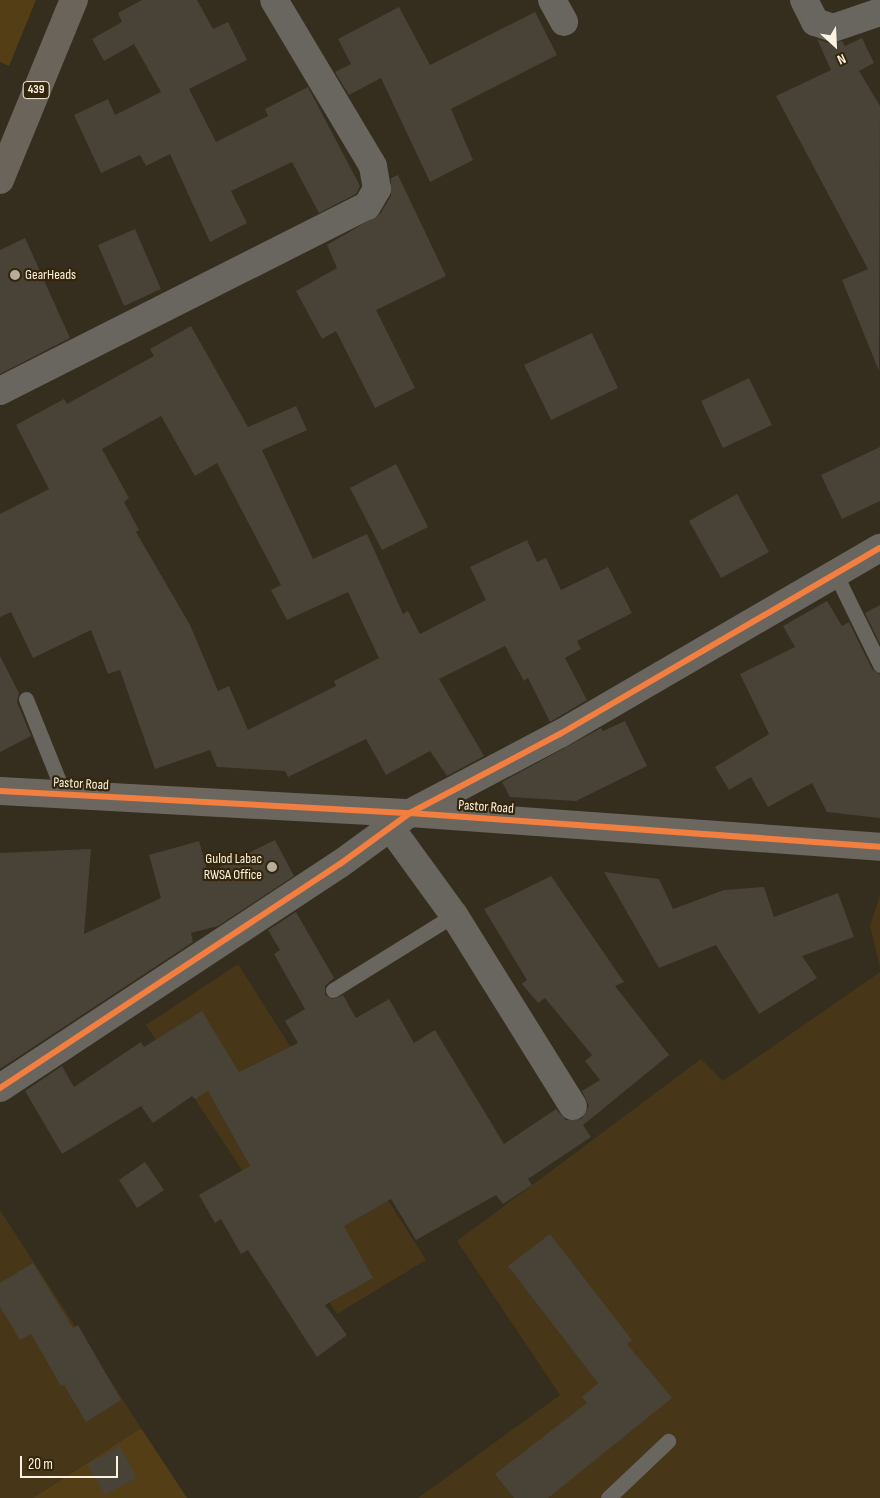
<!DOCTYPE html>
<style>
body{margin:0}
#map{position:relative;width:880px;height:1498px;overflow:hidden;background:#352d1e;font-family:"Sofia Sans Condensed",sans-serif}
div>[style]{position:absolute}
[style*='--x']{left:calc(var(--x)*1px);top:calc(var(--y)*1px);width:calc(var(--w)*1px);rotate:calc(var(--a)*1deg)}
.built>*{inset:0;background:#473617}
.green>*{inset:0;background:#533e16}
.building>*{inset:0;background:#494236}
.service>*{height:15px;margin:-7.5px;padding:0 7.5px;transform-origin:7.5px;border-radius:7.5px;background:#69655f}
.minor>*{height:28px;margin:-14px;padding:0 14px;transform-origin:14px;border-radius:14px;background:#69655f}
.tertiary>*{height:28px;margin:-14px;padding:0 14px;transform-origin:14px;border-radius:14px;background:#69655f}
.secondary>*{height:28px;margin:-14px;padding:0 14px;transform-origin:14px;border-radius:14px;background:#6b675f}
.primary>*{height:28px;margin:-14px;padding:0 14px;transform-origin:14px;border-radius:14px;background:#6a645a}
.cycleway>*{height:6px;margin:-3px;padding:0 3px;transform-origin:3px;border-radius:3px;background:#f27e40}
.dots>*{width:14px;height:14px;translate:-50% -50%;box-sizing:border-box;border:2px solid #34260b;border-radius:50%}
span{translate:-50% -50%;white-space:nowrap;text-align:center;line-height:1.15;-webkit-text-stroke:4.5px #34260b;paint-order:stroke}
.shield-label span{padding:1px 4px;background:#34260b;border:1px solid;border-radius:4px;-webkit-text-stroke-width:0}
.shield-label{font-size:12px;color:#fbf2e2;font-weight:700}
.poi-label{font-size:14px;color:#fbf2e2}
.left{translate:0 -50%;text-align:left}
.right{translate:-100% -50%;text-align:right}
.street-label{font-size:14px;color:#fbf2e2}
.north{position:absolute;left:810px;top:20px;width:50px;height:50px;-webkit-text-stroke:4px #34260b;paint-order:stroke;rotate:155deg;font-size:14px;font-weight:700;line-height:20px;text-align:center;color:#fbf2e2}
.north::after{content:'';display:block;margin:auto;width:18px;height:22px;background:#fbf2e2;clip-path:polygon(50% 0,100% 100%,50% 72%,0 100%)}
.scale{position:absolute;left:20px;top:1456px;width:98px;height:22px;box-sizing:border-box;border:2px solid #fbf2e2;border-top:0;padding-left:6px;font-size:15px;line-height:18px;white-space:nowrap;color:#fbf2e2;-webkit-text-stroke:4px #34260b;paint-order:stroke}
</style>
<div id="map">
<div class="built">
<div style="clip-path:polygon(880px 895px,880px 968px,870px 926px)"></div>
<div style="clip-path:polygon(238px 964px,426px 1260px,337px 1314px,146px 1025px)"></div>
<div style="clip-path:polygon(880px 972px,880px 1498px,418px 1498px,560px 1395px,457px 1241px,701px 1059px,723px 1081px)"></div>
<div style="clip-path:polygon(0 1210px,141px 1428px,33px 1498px,0 1498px)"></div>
</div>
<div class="green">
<div style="clip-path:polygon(0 0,36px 0,9px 66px,0 62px)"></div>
<div style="clip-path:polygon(141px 1428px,187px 1498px,33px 1498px)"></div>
</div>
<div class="building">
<div style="clip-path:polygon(142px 0,197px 0,213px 29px,228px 22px,247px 60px,189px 89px,216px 142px,268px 116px,265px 109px,308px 87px,360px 186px,356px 194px,319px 213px,292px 162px,231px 191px,247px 223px,210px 242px,170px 154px,146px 166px,140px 155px,101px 173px,74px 115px,108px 99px,115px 115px,161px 92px,134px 44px,104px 61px,92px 39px,122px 22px,118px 13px)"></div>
<div style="clip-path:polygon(399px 7px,430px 65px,535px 12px,557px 55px,451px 109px,473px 160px,430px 182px,381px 78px,349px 95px,335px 72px,351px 64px,338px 39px)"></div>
<div style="clip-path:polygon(862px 38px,874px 63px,859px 71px,880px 106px,879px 371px,842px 280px,868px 269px,776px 96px,831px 70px,817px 39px,829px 43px,842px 41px,845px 46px)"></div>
<div style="clip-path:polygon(398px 175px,446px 276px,376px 310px,415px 388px,375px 408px,336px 331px,322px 339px,296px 291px,337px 268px,327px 245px,380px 214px,391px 196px,391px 178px)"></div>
<div style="clip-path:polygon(135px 229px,161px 289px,124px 306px,98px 245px)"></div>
<div style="clip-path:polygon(25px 238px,70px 338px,0 374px,0 250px)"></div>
<div style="clip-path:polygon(evenodd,191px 326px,248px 427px,296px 406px,307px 430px,262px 450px,313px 559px,367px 534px,403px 614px,408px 611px,420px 634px,486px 600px,470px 567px,527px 540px,537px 562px,546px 558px,561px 590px,608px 567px,632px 613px,577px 641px,581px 649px,565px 658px,587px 700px,550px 722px,528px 678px,524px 681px,505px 646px,439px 679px,484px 756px,447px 776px,430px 751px,386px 775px,366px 739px,288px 777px,285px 771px,217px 767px,210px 750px,155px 769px,120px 670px,108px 674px,91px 630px,33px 658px,11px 612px,0 617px,0 514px,49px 489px,16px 425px,64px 399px,67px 404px,154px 356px,150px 349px,191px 326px,161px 416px,195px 476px,217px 463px,281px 585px,271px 590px,287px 620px,348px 592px,379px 658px,334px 681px,336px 686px,248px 730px,229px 686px,218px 691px,190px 625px,136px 532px,139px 530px,124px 502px,129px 498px,102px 449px,161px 416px)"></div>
<div style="clip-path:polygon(592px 333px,618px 388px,551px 420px,524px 365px)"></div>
<div style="clip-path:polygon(749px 378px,772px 425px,723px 448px,701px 401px)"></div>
<div style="clip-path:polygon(880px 447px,880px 501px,842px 519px,821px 475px)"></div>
<div style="clip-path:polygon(396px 464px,428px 527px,382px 550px,350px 488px)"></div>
<div style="clip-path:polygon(737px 494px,769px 552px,721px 578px,689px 521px)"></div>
<div style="clip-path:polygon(827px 601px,842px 626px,849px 622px,872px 669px,880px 674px,880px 818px,827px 812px,812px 783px,768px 807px,751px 777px,729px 790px,715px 767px,769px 734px,740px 674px,795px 647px,783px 626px)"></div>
<div style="clip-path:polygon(880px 605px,880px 644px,865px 613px)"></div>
<div style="clip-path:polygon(0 656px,19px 693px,17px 702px,31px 736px,0 752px)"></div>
<div style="clip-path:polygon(625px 721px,647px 766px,576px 801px,510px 797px,502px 782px,601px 728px,603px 731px)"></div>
<div style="clip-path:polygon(275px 840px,294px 876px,218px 926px,191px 933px,193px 942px,0 1069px,0 853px,91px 849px,84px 934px,161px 898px,149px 855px,199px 841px,208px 873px)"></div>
<div style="clip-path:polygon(604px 872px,659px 879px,673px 909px,724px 890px,764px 887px,774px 917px,838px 893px,854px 937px,802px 956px,817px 978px,759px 1014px,716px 945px,659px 968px)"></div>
<div style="clip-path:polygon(551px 876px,624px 982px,615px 986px,669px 1055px,583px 1125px,591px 1137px,528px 1179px,532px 1185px,503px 1204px,496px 1195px,416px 1240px,391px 1199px,344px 1226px,373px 1278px,325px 1305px,347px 1335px,317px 1357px,248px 1250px,241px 1254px,221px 1219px,215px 1223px,199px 1195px,250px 1166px,208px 1091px,195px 1099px,192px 1096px,153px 1123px,141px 1106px,62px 1154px,25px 1091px,62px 1066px,74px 1087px,141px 1042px,144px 1047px,202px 1011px,239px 1072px,298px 1043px,285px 1021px,305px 1009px,274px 954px,280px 950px,268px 930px,296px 912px,334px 978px,325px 986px,325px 995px,333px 999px,343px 995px,356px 1018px,389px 999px,414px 1043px,435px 1030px,504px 1144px,556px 1109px,566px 1120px,581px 1119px,589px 1106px,582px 1091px,600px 1080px,585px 1061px,592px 1055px,545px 998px,538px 1003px,522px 984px,527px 980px,484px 909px)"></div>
<div style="clip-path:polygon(145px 1162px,164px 1190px,137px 1208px,119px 1180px)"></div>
<div style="clip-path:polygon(550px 1234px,632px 1340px,627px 1344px,672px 1398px,548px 1498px,514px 1498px,495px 1474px,587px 1403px,582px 1397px,598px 1383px,508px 1266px)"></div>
<div style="clip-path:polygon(33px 1263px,73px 1328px,78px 1325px,121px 1400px,86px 1422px,64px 1385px,61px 1386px,31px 1334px,20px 1340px,0 1307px,0 1283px)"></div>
<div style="clip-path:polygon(120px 1446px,137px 1478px,105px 1495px,87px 1464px)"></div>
</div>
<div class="service">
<div style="--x:836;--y:575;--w:100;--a:63.9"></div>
<div style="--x:26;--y:699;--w:105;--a:68.1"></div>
<div style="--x:333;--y:990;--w:142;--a:-31.8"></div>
<div style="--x:608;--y:1498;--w:83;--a:-43.5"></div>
</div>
<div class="minor">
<div style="--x:552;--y:0;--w:25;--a:61"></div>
<div style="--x:804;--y:0;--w:25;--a:63"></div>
<div style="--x:815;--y:22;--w:19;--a:18"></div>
<div style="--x:833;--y:28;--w:50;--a:-18.8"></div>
<div style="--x:0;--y:391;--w:411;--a:-26.8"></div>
<div style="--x:367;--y:206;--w:20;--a:-60"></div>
<div style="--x:377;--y:189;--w:23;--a:-100"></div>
<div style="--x:373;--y:166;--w:193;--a:-120.8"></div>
<div style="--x:390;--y:827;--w:109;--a:54"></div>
<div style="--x:454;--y:915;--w:225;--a:58.1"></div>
</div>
<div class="tertiary">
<div style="--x:0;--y:1088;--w:407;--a:-33.4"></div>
<div style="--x:340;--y:864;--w:87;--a:-36.1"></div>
<div style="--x:410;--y:813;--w:170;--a:-27.8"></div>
<div style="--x:560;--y:734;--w:370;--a:-30.2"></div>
</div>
<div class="secondary">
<div style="--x:0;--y:791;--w:411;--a:3.1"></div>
<div style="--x:410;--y:813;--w:471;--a:4.1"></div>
</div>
<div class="primary">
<div style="--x:0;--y:180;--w:195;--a:-67.7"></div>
</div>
<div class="cycleway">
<div style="--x:0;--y:791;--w:411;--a:3.1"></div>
<div style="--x:410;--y:813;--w:471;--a:4.1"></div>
<div style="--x:0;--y:1088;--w:407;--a:-33.4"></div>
<div style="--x:340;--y:864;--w:87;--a:-36.1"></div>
<div style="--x:410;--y:813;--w:170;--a:-27.8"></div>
<div style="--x:560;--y:734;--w:370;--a:-30.2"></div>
</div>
<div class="dots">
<div style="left:15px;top:275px;background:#b6ad9d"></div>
<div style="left:272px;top:867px;background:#b6ad9d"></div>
</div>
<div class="shield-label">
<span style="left:36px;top:90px">439</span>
</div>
<div class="poi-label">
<span class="left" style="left:25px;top:275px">GearHeads</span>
<span class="right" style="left:262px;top:867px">Gulod Labac<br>RWSA Office</span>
</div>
<div class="street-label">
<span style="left:81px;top:784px;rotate:3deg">Pastor Road</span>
<span style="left:486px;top:807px;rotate:4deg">Pastor Road</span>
</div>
<div class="north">N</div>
<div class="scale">20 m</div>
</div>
